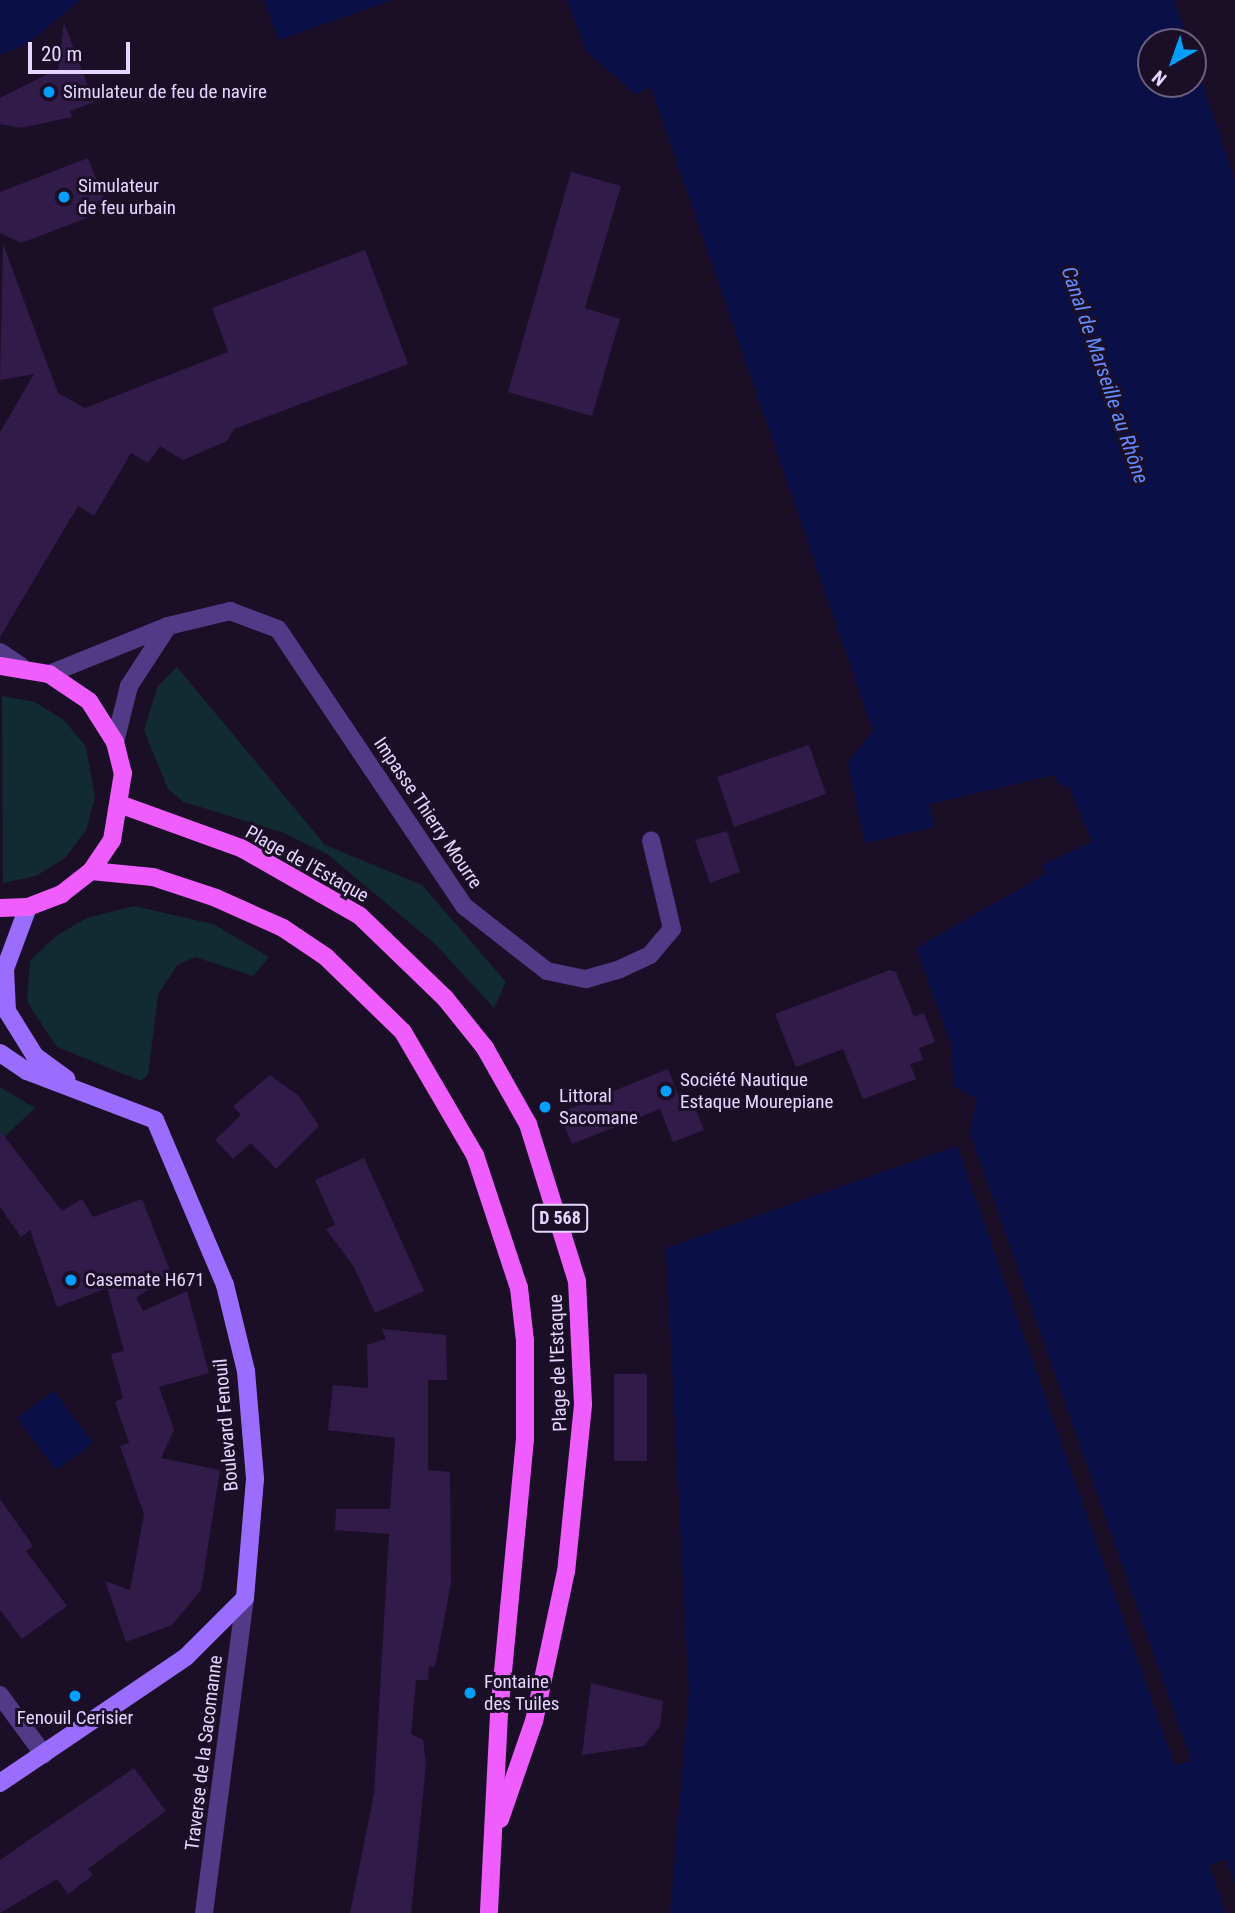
<!DOCTYPE html>
<meta charset="utf-8">
<style>
body{margin:0}
#map{position:relative;width:1235px;height:1913px;overflow:hidden;background:#1b0f28;font-family:"Roboto Condensed",sans-serif}
div>[style]{position:absolute}
[style*='--x']{left:calc(var(--x)*1px);top:calc(var(--y)*1px);width:calc(var(--w)*1px);rotate:calc(var(--a)*1deg)}
.green>*{inset:0;background:#122a32}
.water>*{inset:0;background:#0a0f47}
.building>*{inset:0;background:#311b49}
.street>*{height:18px;margin:-9px;padding:0 9px;transform-origin:9px;border-radius:9px;background:#533a87}
.secondary>*{height:18px;margin:-9px;padding:0 9px;transform-origin:9px;border-radius:9px;background:#9a6dff}
.primary>*{height:18px;margin:-9px;padding:0 9px;transform-origin:9px;border-radius:9px;background:#f05dff}
.dots>*{width:19px;height:19px;translate:-50% -50%;box-sizing:border-box;border:4px solid #1b0f28;border-radius:50%}
span{translate:-50% -50%;white-space:nowrap;text-align:center;line-height:1.15;-webkit-text-stroke:6px #1b0f28;paint-order:stroke}
.shield-label span{padding:2px 5px;background:#1b0f28;border:2px solid;border-radius:5px;-webkit-text-stroke-width:0}
.shield-label{font-size:18px;color:#e6d6ff;font-weight:700}
.poi-label{font-size:19px;color:#e6d6ff}
.left{translate:0 -50%;text-align:left}
.street-label{font-size:19px;color:#e6d6ff}
.water-label{font-size:21px;color:#648cff;font-style:italic}
.north{position:absolute;left:1137px;top:28px;width:70px;height:70px;box-sizing:border-box;background:#1b0f28;border:2px solid #6c5f7e;border-radius:50%;rotate:220deg;font-size:19px;font-weight:700;line-height:28px;text-align:center;color:#e6d6ff}
.north::after{content:'';display:block;margin:auto;width:24px;height:32px;background:#029fff;clip-path:polygon(50% 0,100% 100%,50% 72%,0 100%)}
.scale{position:absolute;left:28px;top:42px;width:102px;height:32px;box-sizing:border-box;border:4px solid #e6d6ff;border-top:0;padding-left:9px;font-size:21px;line-height:24px;white-space:nowrap;color:#e6d6ff;-webkit-text-stroke:5px #1b0f28;paint-order:stroke}
</style>
<div id="map">
<div class="green">
<div style="clip-path:polygon(177px 667px,325px 845px,422px 885px,506px 982px,494px 1008px,435px 944px,327px 854px,284px 833px,184px 802px,168px 789px,144px 730px,158px 686px)"></div>
<div style="clip-path:polygon(2px 696px,35px 702px,64px 720px,86px 747px,95px 797px,86px 830px,65px 858px,36px 876px,3px 883px)"></div>
<div style="clip-path:polygon(134px 906px,213px 924px,269px 957px,253px 976px,195px 957px,177px 965px,158px 995px,148px 1075px,141px 1081px,57px 1047px,27px 1002px,30px 961px,56px 936px,87px 918px)"></div>
<div style="clip-path:polygon(0 1087px,35px 1108px,0 1141px)"></div>
</div>
<div class="water">
<div style="clip-path:polygon(0 0,80px 0,27px 44px,0 55px)"></div>
<div style="clip-path:polygon(264px 0,392px 0,279px 40px)"></div>
<div style="clip-path:polygon(567px 0,1174px 0,1189px 42px,1151px 42px,1151px 84px,1193px 84px,1193px 55px,1235px 180px,1235px 1884px,1226px 1859px,1209px 1865px,1226px 1913px,670px 1913px,689px 1693px,666px 1248px,957px 1146px,1175px 1766px,1191px 1760px,970px 1133px,977px 1099px,953px 1086px,952px 1047px,916px 948px,1046px 874px,1042px 865px,1092px 842px,1069px 787px,1059px 785px,1055px 775px,929px 804px,934px 827px,865px 843px,848px 762px,873px 731px,651px 87px,635px 94px,586px 51px)"></div>
<div style="clip-path:polygon(54px 1391px,93px 1443px,56px 1470px,17px 1418px)"></div>
</div>
<div class="building">
<div style="clip-path:polygon(64px 23px,94px 102px,70px 111px,72px 117px,21px 128px,0 124px,0 98px,58px 69px)"></div>
<div style="clip-path:polygon(88px 158px,108px 210px,21px 243px,0 233px,0 192px)"></div>
<div style="clip-path:polygon(571px 172px,621px 186px,585px 308px,620px 319px,592px 416px,508px 392px)"></div>
<div style="clip-path:polygon(3px 244px,58px 393px,85px 408px,228px 352px,212px 308px,365px 250px,408px 364px,234px 429px,227px 441px,183px 460px,160px 446px,148px 463px,131px 453px,94px 516px,78px 506px,0 637px,0 432px,34px 374px,0 380px)"></div>
<div style="clip-path:polygon(809px 745px,826px 794px,734px 827px,717px 777px)"></div>
<div style="clip-path:polygon(727px 831px,740px 872px,710px 883px,695px 840px)"></div>
<div style="clip-path:polygon(890px 970px,896px 972px,914px 1017px,924px 1013px,935px 1042px,919px 1048px,923px 1060px,910px 1064px,916px 1079px,863px 1099px,843px 1049px,796px 1067px,775px 1014px)"></div>
<div style="clip-path:polygon(668px 1069px,680px 1099px,690px 1095px,704px 1130px,673px 1142px,660px 1109px,572px 1144px,559px 1113px)"></div>
<div style="clip-path:polygon(270px 1075px,299px 1096px,319px 1126px,276px 1169px,251px 1143px,233px 1159px,215px 1140px,241px 1115px,233px 1106px)"></div>
<div style="clip-path:polygon(0 1131px,62px 1211px,82px 1199px,93px 1217px,142px 1199px,171px 1273px,136px 1298px,143px 1311px,187px 1291px,209px 1373px,159px 1387px,174px 1430px,161px 1458px,220px 1470px,201px 1590px,172px 1625px,126px 1642px,105px 1581px,130px 1590px,144px 1514px,120px 1446px,129px 1443px,115px 1402px,123px 1398px,111px 1354px,124px 1351px,107px 1288px,57px 1307px,30px 1230px,21px 1237px,0 1207px)"></div>
<div style="clip-path:polygon(364px 1158px,424px 1291px,375px 1313px,354px 1267px,326px 1229px,335px 1225px,315px 1180px)"></div>
<div style="clip-path:polygon(382px 1329px,446px 1335px,447px 1380px,428px 1380px,428px 1470px,450px 1472px,451px 1583px,435px 1667px,429px 1666px,428px 1680px,416px 1680px,411px 1734px,423px 1740px,426px 1764px,411px 1913px,350px 1913px,374px 1794px,389px 1534px,335px 1530px,336px 1509px,390px 1509px,395px 1438px,328px 1430px,333px 1385px,368px 1388px,367px 1345px,386px 1339px)"></div>
<div style="clip-path:polygon(614px 1374px,647px 1374px,647px 1461px,614px 1461px)"></div>
<div style="clip-path:polygon(0 1499px,33px 1546px,26px 1551px,67px 1606px,22px 1639px,0 1610px)"></div>
<div style="clip-path:polygon(591px 1683px,663px 1701px,660px 1726px,644px 1746px,582px 1755px)"></div>
<div style="clip-path:polygon(134px 1768px,166px 1811px,88px 1869px,93px 1875px,68px 1894px,57px 1879px,0 1913px,0 1860px)"></div>
</div>
<div class="street">
<div style="--x:168;--y:626;--w:64;--a:-13.6"></div>
<div style="--x:230;--y:611;--w:51;--a:20.6"></div>
<div style="--x:278;--y:629;--w:334;--a:56.1"></div>
<div style="--x:464;--y:906;--w:105;--a:38.1"></div>
<div style="--x:547;--y:971;--w:40;--a:12"></div>
<div style="--x:586;--y:979;--w:35;--a:-16"></div>
<div style="--x:620;--y:969;--w:33;--a:-25"></div>
<div style="--x:650;--y:955;--w:34;--a:-50"></div>
<div style="--x:672;--y:929;--w:91;--a:-103.3"></div>
<div style="--x:0;--y:652;--w:25;--a:34"></div>
<div style="--x:49;--y:674;--w:128;--a:-22"></div>
<div style="--x:168;--y:626;--w:72;--a:123"></div>
<div style="--x:129;--y:686;--w:58;--a:104"></div>
<div style="--x:0;--y:1695;--w:74;--a:53.7"></div>
<div style="--x:204;--y:1913;--w:318;--a:-82.6"></div>
</div>
<div class="secondary">
<div style="--x:28;--y:907;--w:66;--a:110.4"></div>
<div style="--x:5;--y:969;--w:42;--a:87.3"></div>
<div style="--x:7;--y:1011;--w:53;--a:58.1"></div>
<div style="--x:35;--y:1056;--w:39;--a:36"></div>
<div style="--x:0;--y:1053;--w:32;--a:34"></div>
<div style="--x:27;--y:1071;--w:137;--a:20.9"></div>
<div style="--x:155;--y:1120;--w:179;--a:67"></div>
<div style="--x:225;--y:1285;--w:89;--a:76.3"></div>
<div style="--x:246;--y:1371;--w:108;--a:85.2"></div>
<div style="--x:255;--y:1479;--w:119;--a:94.8"></div>
<div style="--x:245;--y:1598;--w:83;--a:135"></div>
<div style="--x:186;--y:1657;--w:225;--a:145.9"></div>
</div>
<div class="primary">
<div style="--x:0;--y:666;--w:50;--a:9.3"></div>
<div style="--x:49;--y:674;--w:48;--a:34"></div>
<div style="--x:89;--y:701;--w:49;--a:57.6"></div>
<div style="--x:115;--y:742;--w:32;--a:76"></div>
<div style="--x:123;--y:773;--w:68;--a:99.3"></div>
<div style="--x:112;--y:840;--w:37;--a:124"></div>
<div style="--x:91;--y:871;--w:37;--a:142"></div>
<div style="--x:62;--y:894;--w:36;--a:159"></div>
<div style="--x:28;--y:907;--w:28;--a:178"></div>
<div style="--x:122;--y:805;--w:127;--a:19.9"></div>
<div style="--x:241;--y:848;--w:137;--a:29.7"></div>
<div style="--x:360;--y:916;--w:118;--a:44"></div>
<div style="--x:445;--y:998;--w:64;--a:51.3"></div>
<div style="--x:485;--y:1048;--w:87;--a:60.5"></div>
<div style="--x:528;--y:1124;--w:164;--a:72.7"></div>
<div style="--x:577;--y:1281;--w:124;--a:87.2"></div>
<div style="--x:583;--y:1405;--w:167;--a:95.8"></div>
<div style="--x:566;--y:1571;--w:153;--a:102"></div>
<div style="--x:534;--y:1721;--w:104;--a:109.1"></div>
<div style="--x:91;--y:871;--w:62;--a:5.5"></div>
<div style="--x:153;--y:877;--w:66;--a:18.4"></div>
<div style="--x:216;--y:898;--w:73;--a:24.1"></div>
<div style="--x:283;--y:928;--w:52;--a:34"></div>
<div style="--x:326;--y:957;--w:107;--a:44.2"></div>
<div style="--x:403;--y:1032;--w:143;--a:59.7"></div>
<div style="--x:475;--y:1155;--w:140;--a:71.7"></div>
<div style="--x:519;--y:1288;--w:53;--a:83.5"></div>
<div style="--x:525;--y:1341;--w:98;--a:90"></div>
<div style="--x:525;--y:1439;--w:276;--a:95.4"></div>
<div style="--x:499;--y:1714;--w:199;--a:92.9"></div>
</div>
<div class="dots">
<div style="left:49px;top:92px;background:#029fff"></div>
<div style="left:64px;top:197px;background:#029fff"></div>
<div style="left:666px;top:1091px;background:#029fff"></div>
<div style="left:545px;top:1107px;background:#029fff"></div>
<div style="left:71px;top:1280px;background:#029fff"></div>
<div style="left:470px;top:1693px;background:#029fff"></div>
<div style="left:75px;top:1696px;background:#029fff"></div>
</div>
<div class="shield-label">
<span style="left:560px;top:1218px">D 568</span>
</div>
<div class="poi-label">
<span class="left" style="left:63px;top:92px">Simulateur de feu de navire</span>
<span class="left" style="left:78px;top:197px">Simulateur<br>de feu urbain</span>
<span class="left" style="left:680px;top:1091px">Société Nautique<br>Estaque Mourepiane</span>
<span class="left" style="left:559px;top:1107px">Littoral<br>Sacomane</span>
<span class="left" style="left:85px;top:1280px">Casemate H671</span>
<span class="left" style="left:484px;top:1693px">Fontaine<br>des Tuiles</span>
<span style="left:75px;top:1718px">Fenouil Cerisier</span>
</div>
<div class="street-label">
<span style="left:428px;top:813px;rotate:56deg">Impasse Thierry Mourre</span>
<span style="left:307px;top:864px;rotate:29deg">Plage de l'Estaque</span>
<span style="left:558px;top:1363px;rotate:-92deg">Plage de l'Estaque</span>
<span style="left:226px;top:1425px;rotate:-95deg">Boulevard Fenouil</span>
<span style="left:204px;top:1753px;rotate:-83deg">Traverse de la Sacomanne</span>
</div>
<div class="water-label">
<span style="left:1105px;top:375px;rotate:71deg">Canal de Marseille au Rhône</span>
</div>
<div class="north">N</div>
<div class="scale">20 m</div>
</div>
